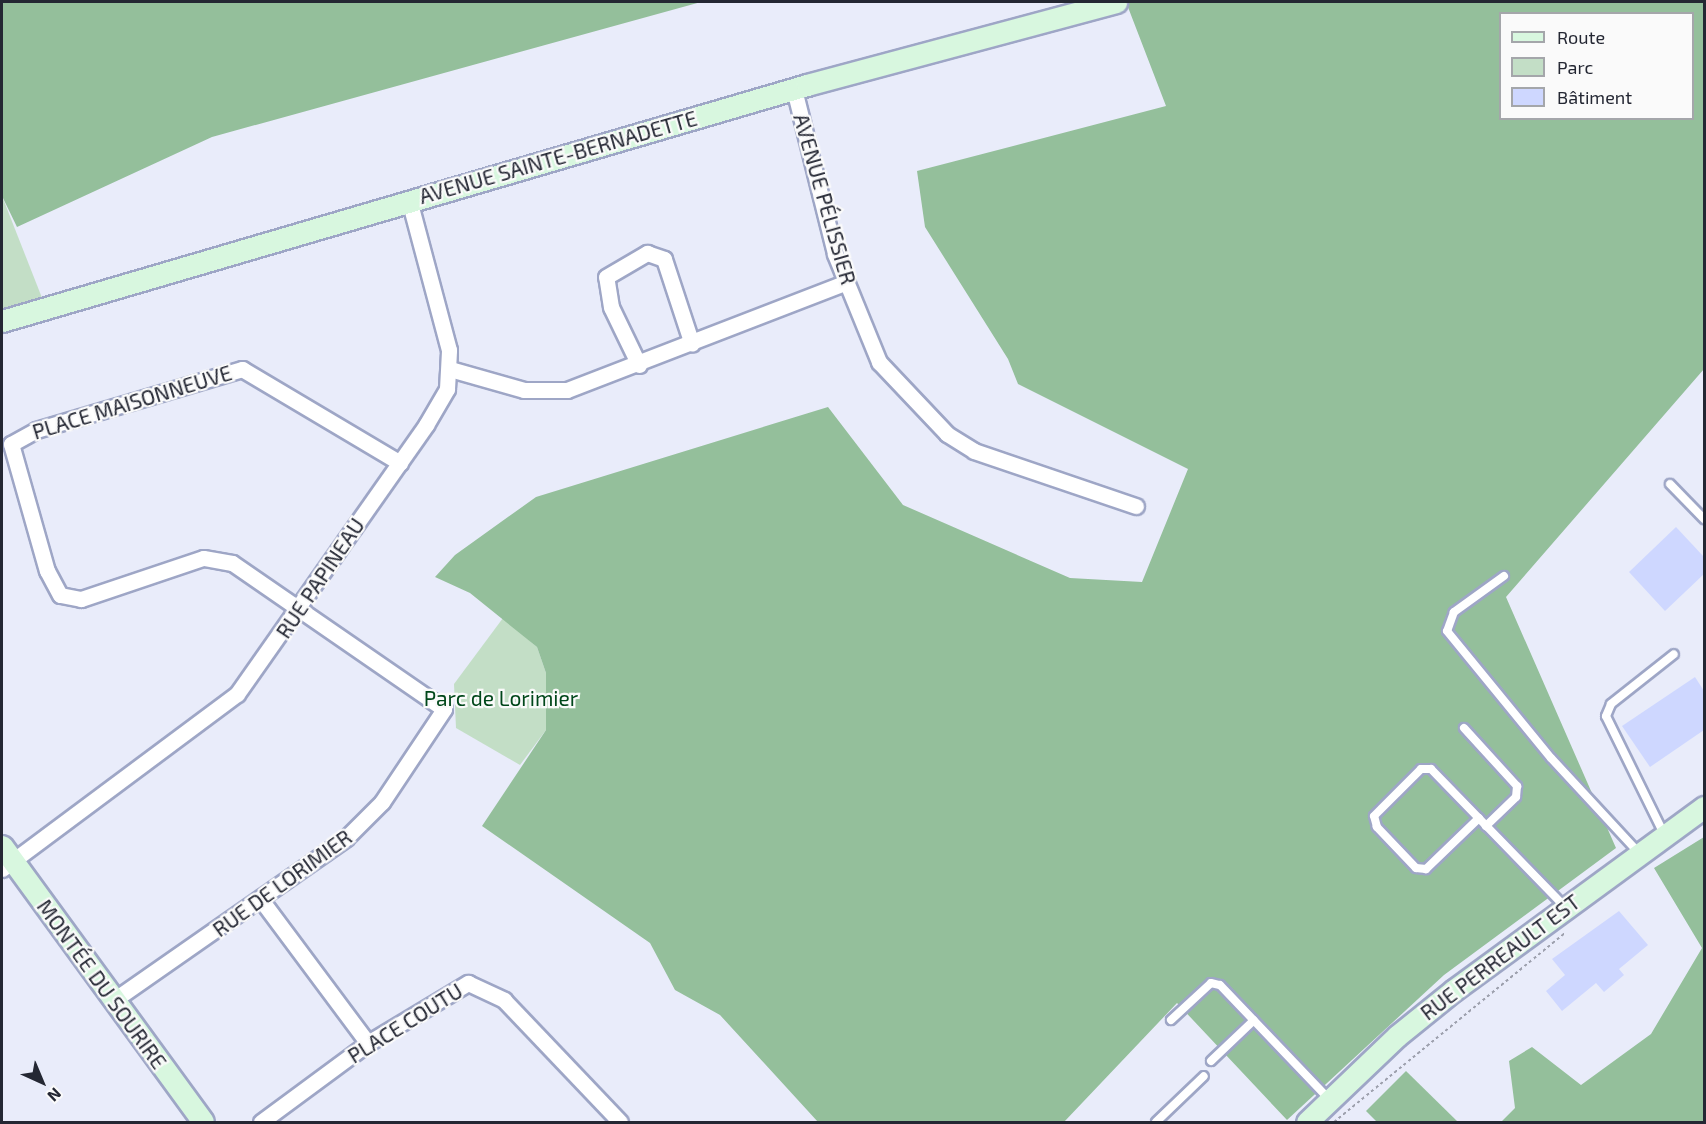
<!DOCTYPE html>
<meta charset="utf-8">
<style>
body{margin:0}
#map{position:relative;width:1706px;height:1124px;overflow:hidden;background:#e9ecfa;font-family:"Exo 2",sans-serif}
div>[style]{position:absolute}
[style*='--x']{left:calc(var(--x)*1px);top:calc(var(--y)*1px);width:calc(var(--w)*1px);rotate:calc(var(--a)*1deg)}
.green>*{inset:0;background:#c3dec6}
.forest>*{inset:0;background:#94bf9b}
.building>*{inset:0;background:#ced7ff}
.path>*{height:2px;margin-top:-1px;transform-origin:0;background:repeating-linear-gradient(90deg,#9c9fac 0 3px,transparent 0 6px)}
.roads{filter:drop-shadow(2px 0 #9ea6c6) drop-shadow(-2px 0 #9ea6c6) drop-shadow(0 2px #9ea6c6) drop-shadow(0 -2px #9ea6c6)}
.lane>*{height:8px;margin:-4px;padding:0 4px;transform-origin:4px;border-radius:4px;background:#fff}
.street>*{height:15px;margin:-7.5px;padding:0 7.5px;transform-origin:7.5px;border-radius:7.5px;background:#fff}
.secondary>*{height:21px;margin:-10.5px;padding:0 10.5px;transform-origin:10.5px;border-radius:10.5px;background:#d8f7df}
span{translate:-50% -50%;white-space:nowrap;text-align:center;line-height:1.15;-webkit-text-stroke:4.5px #fafafa;paint-order:stroke}
.street-label{font-size:21px;color:#242733}
.park-label{font-size:21px;color:#00471a}
.frame{position:absolute;inset:0;border:3px solid #242733;pointer-events:none}
.legend{position:absolute;left:1499px;top:12px;width:195px;height:108px;box-sizing:border-box;background:#fafafa;border:2px solid #a4a6aa;margin:0;padding:8px 10px;list-style:none;font-size:18px;color:#242733}
.legend li{display:flex;align-items:center;gap:12px;height:30px}
.legend b{width:30px;border:2px solid #a4a6aa}
.north{position:absolute;left:12px;top:1052px;width:60px;height:60px;-webkit-text-stroke:4px #fafafa;paint-order:stroke;rotate:136deg;font-size:16px;font-weight:700;line-height:24px;text-align:center;color:#242733}
.north::after{content:'';display:block;margin:auto;width:21px;height:27px;background:#242733;clip-path:polygon(50% 0,100% 100%,50% 72%,0 100%)}
</style>
<div id="map">
<div class="green">
<div style="clip-path:polygon(2px 196px,46px 308px,2px 321px)"></div>
<div style="clip-path:polygon(503px 618px,537px 647px,546px 673px,546px 730px,520px 765px,456px 728px,454px 684px)"></div>
</div>
<div class="forest">
<div style="clip-path:polygon(2px 2px,701px 2px,212px 137px,17px 227px,2px 196px)"></div>
<div style="clip-path:polygon(evenodd,1126px 2px,1704px 2px,1704px 369px,1506px 597px,1616px 848px,1444px 975px,1287px 1120px,1177px 1003px,1064px 1122px,818px 1122px,720px 1015px,675px 990px,650px 943px,482px 826px,546px 730px,546px 673px,537px 647px,470px 593px,435px 577px,455px 555px,536px 497px,828px 407px,903px 505px,1070px 578px,1142px 582px,1188px 469px,1018px 384px,1008px 359px,925px 227px,917px 171px,1166px 106px,1126px 2px,1500px 14px,1692px 14px,1692px 118px,1500px 118px,1500px 14px)"></div>
<div style="clip-path:polygon(1704px 837px,1704px 1122px,1501px 1122px,1515px 1108px,1509px 1061px,1532px 1047px,1581px 1085px,1651px 1034px,1702px 948px,1654px 868px)"></div>
<div style="clip-path:polygon(1406px 1071px,1458px 1122px,1377px 1122px,1366px 1111px)"></div>
</div>
<div class="building">
<div style="clip-path:polygon(1676px 527px,1704px 557px,1704px 574px,1665px 611px,1629px 572px)"></div>
<div style="clip-path:polygon(1695px 677px,1704px 691px,1704px 730px,1650px 767px,1622px 726px)"></div>
<div style="clip-path:polygon(1619px 911px,1648px 945px,1619px 969px,1624px 975px,1604px 992px,1596px 983px,1562px 1011px,1546px 991px,1565px 975px,1552px 959px)"></div>
</div>
<div class="path">
<div style="--x:1334;--y:1122;--w:300;--a:-39.3"></div>
</div>
<div class="roads">
<div class="lane">
<div style="--x:1670;--y:484;--w:49;--a:45.8"></div>
<div style="--x:1504;--y:576;--w:62;--a:144.2"></div>
<div style="--x:1454;--y:612;--w:20;--a:110"></div>
<div style="--x:1447;--y:631;--w:164;--a:50.7"></div>
<div style="--x:1551;--y:758;--w:129;--a:47.2"></div>
<div style="--x:1464;--y:728;--w:79;--a:47.6"></div>
<div style="--x:1517;--y:786;--w:11;--a:95"></div>
<div style="--x:1516;--y:797;--w:42;--a:136"></div>
<div style="--x:1479;--y:818;--w:74;--a:136.1"></div>
<div style="--x:1426;--y:869;--w:10;--a:-174"></div>
<div style="--x:1416;--y:868;--w:57;--a:-133.6"></div>
<div style="--x:1377;--y:827;--w:11;--a:-105"></div>
<div style="--x:1374;--y:816;--w:66;--a:-45"></div>
<div style="--x:1421;--y:769;--w:10;--a:0"></div>
<div style="--x:1431;--y:769;--w:191;--a:45.8"></div>
<div style="--x:1664;--y:834;--w:131;--a:-116.2"></div>
<div style="--x:1606;--y:716;--w:13;--a:-67"></div>
<div style="--x:1611;--y:704;--w:80;--a:-38.4"></div>
<div style="--x:1171;--y:1020;--w:54;--a:-42.8"></div>
<div style="--x:1211;--y:983;--w:9;--a:13"></div>
<div style="--x:1220;--y:985;--w:158;--a:46.3"></div>
<div style="--x:1211;--y:1061;--w:59;--a:-43.6"></div>
<div style="--x:1156;--y:1122;--w:66;--a:-43.8"></div>
</div>
<div class="street">
<div style="--x:794;--y:89;--w:170;--a:76"></div>
<div style="--x:835;--y:254;--w:117;--a:67.8"></div>
<div style="--x:879;--y:362;--w:99;--a:46.6"></div>
<div style="--x:947;--y:434;--w:32;--a:32"></div>
<div style="--x:974;--y:451;--w:171;--a:18.8"></div>
<div style="--x:639;--y:365;--w:64;--a:-115.8"></div>
<div style="--x:611;--y:307;--w:30;--a:-99"></div>
<div style="--x:606;--y:277;--w:48;--a:-30.3"></div>
<div style="--x:647;--y:253;--w:18;--a:19"></div>
<div style="--x:664;--y:259;--w:89;--a:71.8"></div>
<div style="--x:450;--y:369;--w:77;--a:15.8"></div>
<div style="--x:524;--y:390;--w:43;--a:0"></div>
<div style="--x:567;--y:390;--w:300;--a:-21.1"></div>
<div style="--x:2;--y:869;--w:293;--a:-36.7"></div>
<div style="--x:237;--y:694;--w:329;--a:-54.9"></div>
<div style="--x:426;--y:425;--w:42;--a:-59.7"></div>
<div style="--x:447;--y:389;--w:39;--a:-87"></div>
<div style="--x:449;--y:350;--w:155;--a:-104.9"></div>
<div style="--x:262;--y:901;--w:177;--a:53.3"></div>
<div style="--x:114;--y:1000;--w:283;--a:-34.9"></div>
<div style="--x:346;--y:838;--w:51;--a:-45"></div>
<div style="--x:382;--y:802;--w:112;--a:-56.3"></div>
<div style="--x:444;--y:709;--w:257;--a:-145.4"></div>
<div style="--x:232;--y:563;--w:29;--a:-170"></div>
<div style="--x:203;--y:558;--w:129;--a:161.4"></div>
<div style="--x:81;--y:599;--w:21;--a:-169"></div>
<div style="--x:60;--y:595;--w:27;--a:-118"></div>
<div style="--x:47;--y:571;--w:132;--a:-105.8"></div>
<div style="--x:11;--y:444;--w:29;--a:-29"></div>
<div style="--x:36;--y:430;--w:215;--a:-16.5"></div>
<div style="--x:242;--y:369;--w:184;--a:30.7"></div>
<div style="--x:261;--y:1122;--w:133;--a:-36.4"></div>
<div style="--x:368;--y:1043;--w:117;--a:-31"></div>
<div style="--x:468;--y:983;--w:40;--a:25"></div>
<div style="--x:504;--y:1000;--w:168;--a:46.4"></div>
</div>
<div class="secondary">
<div style="--x:2;--y:321;--w:839;--a:-16.34"></div>
<div style="--x:807;--y:85;--w:320;--a:-15"></div>
<div style="--x:2;--y:846;--w:341;--a:53.9"></div>
<div style="--x:1307;--y:1122;--w:124;--a:-43.7"></div>
<div style="--x:1397;--y:1036;--w:73;--a:-38.9"></div>
<div style="--x:1454;--y:990;--w:310;--a:-36.2"></div>
</div>
</div>
<div class="street-label">
<span style="left:558px;top:157px;rotate:-16deg">AVENUE SAINTE-BERNADETTE</span>
<span style="left:825px;top:199px;rotate:74deg">AVENUE PÉLISSIER</span>
<span style="left:132px;top:402px;rotate:-17deg">PLACE MAISONNEUVE</span>
<span style="left:320px;top:578px;rotate:-56deg">RUE PAPINEAU</span>
<span style="left:282px;top:883px;rotate:-36deg">RUE DE LORIMIER</span>
<span style="left:1500px;top:957px;rotate:-37deg">RUE PERREAULT EST</span>
<span style="left:102px;top:984px;rotate:54deg">MONTÉE DU SOURIRE</span>
<span style="left:405px;top:1023px;rotate:-32deg">PLACE COUTU</span>
</div>
<div class="park-label">
<span style="left:501px;top:698px">Parc de Lorimier</span>
</div>
<div class="frame"></div>
<ul class="legend">
<li><b style="height:8px;background:#d8f7df"></b>Route</li>
<li><b style="height:16px;background:#c3dec6"></b>Parc</li>
<li><b style="height:16px;background:#ced7ff"></b>Bâtiment</li>
</ul>
<div class="north">N</div>
</div>
